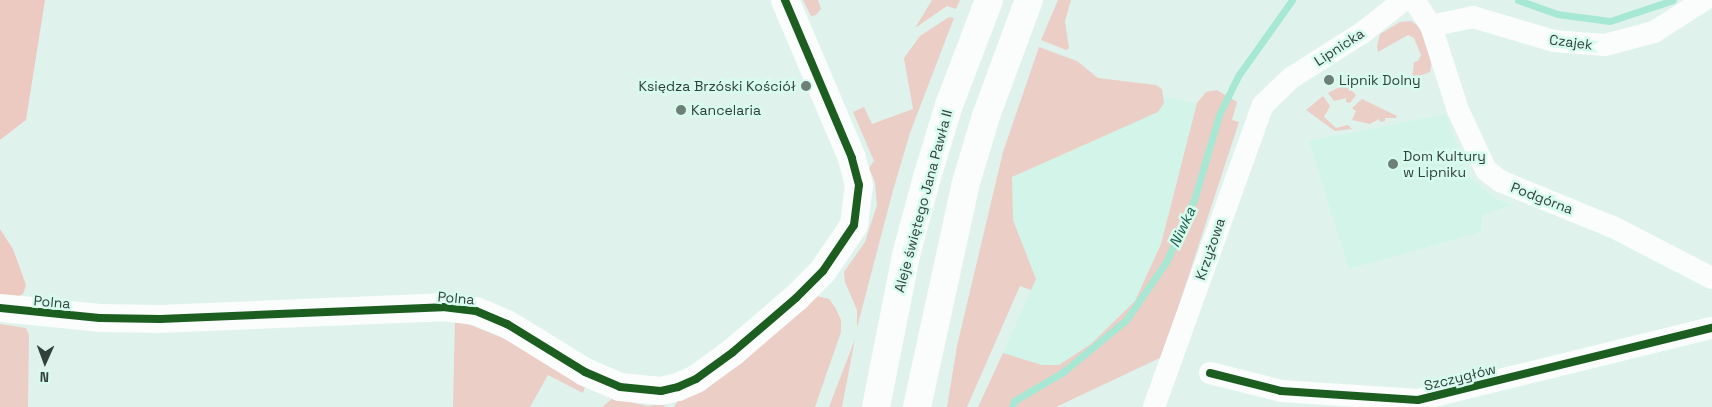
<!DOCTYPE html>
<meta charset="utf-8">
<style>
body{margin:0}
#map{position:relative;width:1712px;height:407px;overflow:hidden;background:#dff3ec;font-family:"Space Grotesk",sans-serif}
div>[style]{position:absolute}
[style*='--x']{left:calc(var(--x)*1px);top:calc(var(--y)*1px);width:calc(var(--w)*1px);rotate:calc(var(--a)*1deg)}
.built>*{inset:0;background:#d3f5e9}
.green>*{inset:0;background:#ebcec6}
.forest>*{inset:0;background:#eccac2}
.stream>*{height:7px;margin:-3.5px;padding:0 3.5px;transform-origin:3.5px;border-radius:3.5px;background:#a7e8d4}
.minor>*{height:22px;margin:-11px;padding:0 11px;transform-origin:11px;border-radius:11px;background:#fafdfc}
.tertiary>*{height:28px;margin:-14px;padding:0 14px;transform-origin:14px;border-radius:14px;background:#fafdfc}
.motorway>*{height:28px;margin:-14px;padding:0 14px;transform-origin:14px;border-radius:14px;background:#fafdfc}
.cycleway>*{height:8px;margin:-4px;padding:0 4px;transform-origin:4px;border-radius:4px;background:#1b5e20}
.dots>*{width:14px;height:14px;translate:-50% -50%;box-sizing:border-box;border:2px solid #d7fbee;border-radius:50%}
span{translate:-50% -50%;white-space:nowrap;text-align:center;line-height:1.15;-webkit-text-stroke:5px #d7fbee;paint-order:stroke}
.street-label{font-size:14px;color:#31403a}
.poi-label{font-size:14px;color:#31403a}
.left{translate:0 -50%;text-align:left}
.right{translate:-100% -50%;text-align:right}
.water-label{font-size:15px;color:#1c5f4d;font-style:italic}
.north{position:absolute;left:20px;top:337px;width:50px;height:50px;-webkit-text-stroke:4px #d7fbee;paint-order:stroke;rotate:182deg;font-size:14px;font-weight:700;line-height:20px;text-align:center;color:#31403a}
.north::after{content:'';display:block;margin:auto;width:18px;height:22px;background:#31403a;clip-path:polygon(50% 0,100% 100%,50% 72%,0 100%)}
</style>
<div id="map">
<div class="built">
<div style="clip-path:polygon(1165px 97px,1197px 103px,1161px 244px,1135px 301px,1091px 344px,1059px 365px,1042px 365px,1003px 353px,1036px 279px,1013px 220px,1012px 177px,1158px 112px)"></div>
<div style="clip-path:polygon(1446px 114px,1468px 176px,1496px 199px,1512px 205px,1482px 215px,1481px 232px,1349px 269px,1309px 141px)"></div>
</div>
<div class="green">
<div style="clip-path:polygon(803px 0,818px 0,821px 9px,816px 15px,811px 16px)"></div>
<div style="clip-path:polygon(932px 0,960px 0,956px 9px,947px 6px,915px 28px)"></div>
<div style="clip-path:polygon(1058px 0,1071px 0,1065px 21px,1069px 48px,1066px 50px,1041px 40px)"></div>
<div style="clip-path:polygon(949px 17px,954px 18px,910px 133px,892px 194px,857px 328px,857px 310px,845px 282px,844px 272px,865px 242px,877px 205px,875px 182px,869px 168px,874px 161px,853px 112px,864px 107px,872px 124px,913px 109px,904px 58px,920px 36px)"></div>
<div style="clip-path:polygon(1411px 21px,1420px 27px,1432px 62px,1430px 72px,1416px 77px,1412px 78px,1414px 62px,1418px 61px,1421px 55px,1414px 38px,1408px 35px,1378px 52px,1377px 46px,1380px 34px,1400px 22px)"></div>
<div style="clip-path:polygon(1039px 47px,1077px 61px,1098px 78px,1156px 85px,1162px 89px,1164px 103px,1158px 112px,1012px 177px,1013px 220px,1036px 279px,1031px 290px,1020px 286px,967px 407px,947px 407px,957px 346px,1003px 152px)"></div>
<div style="clip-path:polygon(1343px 81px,1356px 95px,1350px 103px,1346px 102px,1346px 98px,1334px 101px,1328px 93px,1344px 85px)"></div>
<div style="clip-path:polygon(1217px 90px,1237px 102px,1232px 120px,1239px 122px,1162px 357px,1056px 407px,978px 407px,1003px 353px,1042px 365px,1059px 365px,1091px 344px,1135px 301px,1161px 244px,1197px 103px,1206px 92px)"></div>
<div style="clip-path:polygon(1323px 96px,1330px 106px,1324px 117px,1336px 128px,1348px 125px,1352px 129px,1335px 131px,1306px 110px)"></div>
<div style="clip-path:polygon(1362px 99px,1397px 116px,1396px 118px,1385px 118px,1385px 121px,1380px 122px,1379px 119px,1370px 124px,1352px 120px,1356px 111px,1352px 108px)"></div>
<div style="clip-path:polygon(817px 296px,829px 299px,835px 307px,841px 320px,841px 332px,815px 407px,674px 407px,678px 400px)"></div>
<div style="clip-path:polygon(455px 319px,523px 346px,581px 381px,585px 387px,583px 393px,548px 375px,530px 407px,453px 407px)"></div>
<div style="clip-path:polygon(0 324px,26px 328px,29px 335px,28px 407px,0 407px)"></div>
<div style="clip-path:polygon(855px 339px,842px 407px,829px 407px)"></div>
<div style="clip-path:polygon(613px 398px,647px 406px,665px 404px,664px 407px,602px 407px)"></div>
</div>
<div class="forest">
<div style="clip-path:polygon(0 0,45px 0,26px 120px,0 140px)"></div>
<div style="clip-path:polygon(0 229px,13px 249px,26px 285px,23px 294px,13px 299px,0 296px)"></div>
</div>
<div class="stream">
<div style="--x:1518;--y:0;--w:41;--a:19.7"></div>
<div style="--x:1557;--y:14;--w:53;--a:7.5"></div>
<div style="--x:1610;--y:21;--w:66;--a:-18.4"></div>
<div style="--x:1012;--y:407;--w:6;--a:-72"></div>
<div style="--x:1014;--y:401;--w:57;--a:-30.6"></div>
<div style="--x:1063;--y:372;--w:82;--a:-39.5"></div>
<div style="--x:1126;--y:320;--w:70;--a:-55.4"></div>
<div style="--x:1166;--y:262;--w:68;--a:-65.7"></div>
<div style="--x:1194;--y:200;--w:89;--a:-73.6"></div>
<div style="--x:1219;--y:115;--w:43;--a:-64"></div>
<div style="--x:1238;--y:76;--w:93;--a:-54.6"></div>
</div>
<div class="minor">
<div style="--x:1414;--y:0;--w:31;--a:57"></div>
<div style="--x:1431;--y:26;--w:88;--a:72.2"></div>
<div style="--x:1458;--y:110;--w:66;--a:65"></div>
<div style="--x:1486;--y:170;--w:18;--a:38"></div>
<div style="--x:1500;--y:181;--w:122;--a:22.2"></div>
<div style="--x:1613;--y:227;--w:111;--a:27.3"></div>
<div style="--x:1431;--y:26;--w:43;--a:-12.1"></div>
<div style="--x:1473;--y:17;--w:84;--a:16.5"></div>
<div style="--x:1554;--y:41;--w:51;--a:4.5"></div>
<div style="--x:1605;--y:45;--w:51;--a:-14.9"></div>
<div style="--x:1654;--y:32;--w:59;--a:-32.6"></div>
<div style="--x:1210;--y:373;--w:73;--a:14.2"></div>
<div style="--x:1281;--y:391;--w:137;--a:3.8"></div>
<div style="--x:1418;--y:400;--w:303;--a:-13.8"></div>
<div style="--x:1154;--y:407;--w:321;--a:-70.2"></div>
<div style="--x:1263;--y:105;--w:39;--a:-44"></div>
<div style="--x:1291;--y:78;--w:84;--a:-32.4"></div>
<div style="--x:1362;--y:33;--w:53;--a:-38.2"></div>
</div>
<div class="tertiary">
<div style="--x:0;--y:308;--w:100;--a:5.7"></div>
<div style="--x:100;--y:318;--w:60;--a:1"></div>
<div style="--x:160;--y:319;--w:283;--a:-2.4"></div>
<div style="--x:443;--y:307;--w:33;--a:7"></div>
<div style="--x:476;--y:311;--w:34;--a:23"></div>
<div style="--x:507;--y:324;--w:92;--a:31.6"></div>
<div style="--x:585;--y:372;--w:38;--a:23"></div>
<div style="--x:620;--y:387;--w:41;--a:5.6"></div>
<div style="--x:661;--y:391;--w:17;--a:-13"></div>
<div style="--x:678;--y:387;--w:20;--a:-24"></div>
<div style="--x:696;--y:379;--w:46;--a:-36.1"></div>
<div style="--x:733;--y:352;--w:83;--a:-40.6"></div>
<div style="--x:796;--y:298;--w:38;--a:-45"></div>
<div style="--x:823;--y:271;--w:55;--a:-56"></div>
<div style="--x:854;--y:225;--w:40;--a:-82.9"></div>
<div style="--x:859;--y:185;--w:28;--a:-105"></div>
<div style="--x:852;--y:158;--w:172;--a:-113"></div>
</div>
<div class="motorway">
<div style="--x:876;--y:407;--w:155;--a:-78.8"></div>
<div style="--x:906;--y:255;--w:81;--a:-74.9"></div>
<div style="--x:927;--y:177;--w:75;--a:-73"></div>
<div style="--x:949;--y:105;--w:112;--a:-69.1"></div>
<div style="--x:917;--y:407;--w:226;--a:-77.7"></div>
<div style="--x:965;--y:186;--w:73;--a:-73.3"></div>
<div style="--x:986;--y:116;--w:124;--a:-69.7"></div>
</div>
<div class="cycleway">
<div style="--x:0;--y:308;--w:100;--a:5.7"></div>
<div style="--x:100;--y:318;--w:60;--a:1"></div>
<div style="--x:160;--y:319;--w:283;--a:-2.4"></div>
<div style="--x:443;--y:307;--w:33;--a:7"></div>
<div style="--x:476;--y:311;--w:34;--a:23"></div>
<div style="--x:507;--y:324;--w:92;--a:31.6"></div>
<div style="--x:585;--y:372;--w:38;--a:23"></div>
<div style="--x:620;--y:387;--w:41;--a:5.6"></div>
<div style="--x:661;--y:391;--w:17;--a:-13"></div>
<div style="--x:678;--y:387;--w:20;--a:-24"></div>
<div style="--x:696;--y:379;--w:46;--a:-36.1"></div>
<div style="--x:733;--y:352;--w:83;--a:-40.6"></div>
<div style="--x:796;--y:298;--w:38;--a:-45"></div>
<div style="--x:823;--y:271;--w:55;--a:-56"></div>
<div style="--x:854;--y:225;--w:40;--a:-82.9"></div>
<div style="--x:859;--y:185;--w:28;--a:-105"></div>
<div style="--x:852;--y:158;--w:172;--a:-113"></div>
<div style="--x:1210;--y:373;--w:73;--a:14.2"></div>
<div style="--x:1281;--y:391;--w:137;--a:3.8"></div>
<div style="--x:1418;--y:400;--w:303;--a:-13.8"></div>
</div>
<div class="dots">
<div style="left:1329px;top:80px;background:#6e7f78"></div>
<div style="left:806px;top:86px;background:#6e7f78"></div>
<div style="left:681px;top:110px;background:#6e7f78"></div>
<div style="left:1393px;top:164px;background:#6e7f78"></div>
</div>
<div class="street-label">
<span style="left:1571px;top:42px;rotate:7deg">Czajek</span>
<span style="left:1339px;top:47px;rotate:-33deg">Lipnicka</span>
<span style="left:1542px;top:198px;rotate:21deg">Podgórna</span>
<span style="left:923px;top:201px;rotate:-75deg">Aleje świętego Jana Pawła II</span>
<span style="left:1210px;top:249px;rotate:-71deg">Krzyżowa</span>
<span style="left:456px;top:298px;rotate:5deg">Polna</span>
<span style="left:52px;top:302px;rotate:5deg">Polna</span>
<span style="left:1460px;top:377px;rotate:-14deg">Szczygłów</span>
</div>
<div class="poi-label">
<span class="left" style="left:1339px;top:80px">Lipnik Dolny</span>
<span class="right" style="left:796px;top:86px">Księdza Brzóski Kościół</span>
<span class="left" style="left:691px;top:110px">Kancelaria</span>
<span class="left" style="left:1403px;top:164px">Dom Kultury<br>w Lipniku</span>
</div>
<div class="water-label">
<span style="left:1182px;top:227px;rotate:-65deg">Niwka</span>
</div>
<div class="north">N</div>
</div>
